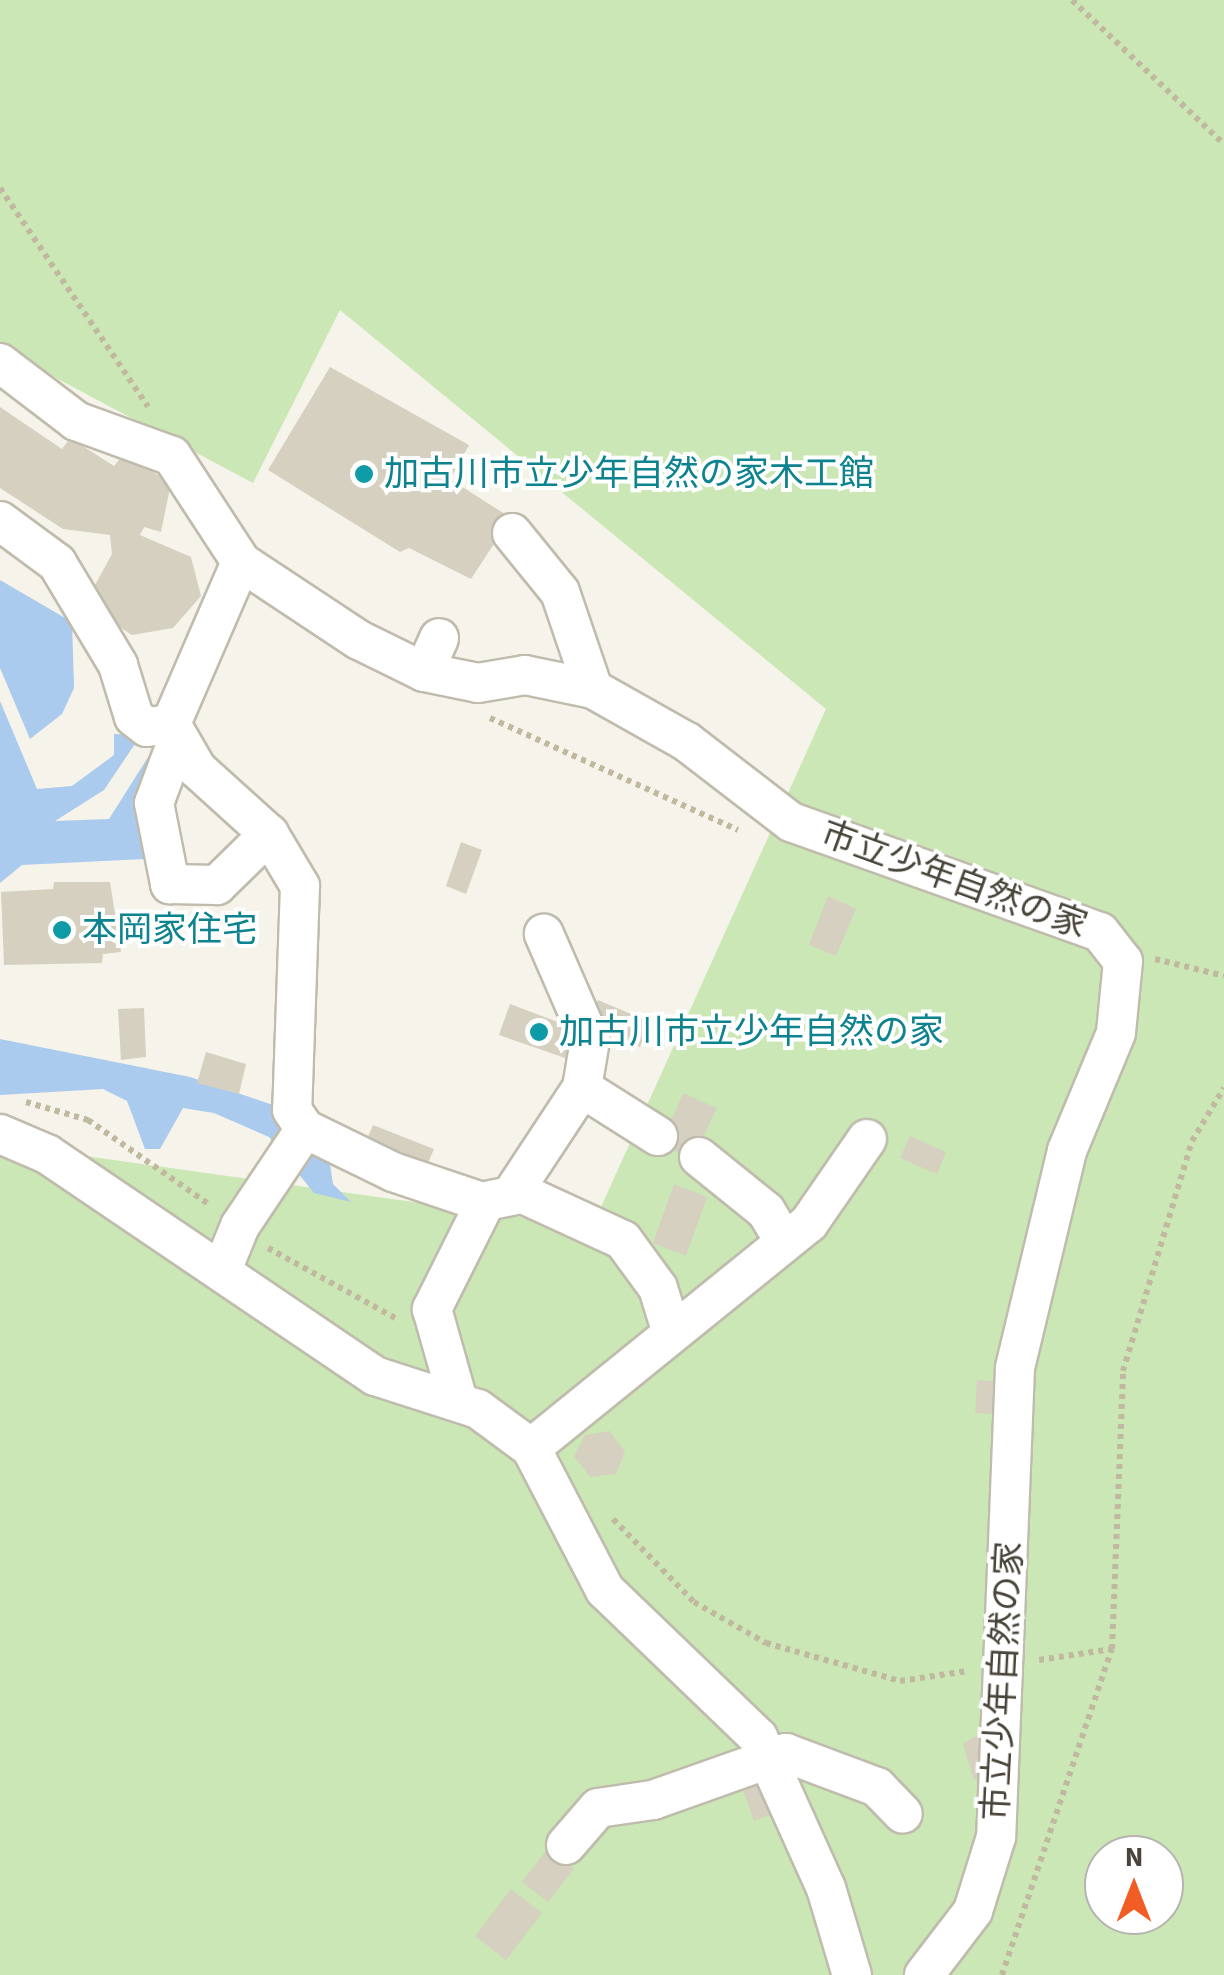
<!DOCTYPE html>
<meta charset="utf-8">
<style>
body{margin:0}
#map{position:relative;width:1224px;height:1975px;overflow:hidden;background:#f5f3ea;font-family:"Source Sans 3","Noto Sans JP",sans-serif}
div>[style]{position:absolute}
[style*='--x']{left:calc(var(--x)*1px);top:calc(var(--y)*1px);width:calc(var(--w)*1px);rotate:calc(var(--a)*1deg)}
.green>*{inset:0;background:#cae7b5}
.water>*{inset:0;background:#aacaee}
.building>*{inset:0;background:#d6d0c0}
.path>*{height:6px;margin-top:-3px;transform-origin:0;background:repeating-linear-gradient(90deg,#c1b99f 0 5px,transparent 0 10px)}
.roads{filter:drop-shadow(2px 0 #c0bcad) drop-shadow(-2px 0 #c0bcad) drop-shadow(0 2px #c0bcad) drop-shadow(0 -2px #c0bcad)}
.minor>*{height:38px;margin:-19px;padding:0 19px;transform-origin:19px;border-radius:19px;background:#fff}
.dots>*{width:28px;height:28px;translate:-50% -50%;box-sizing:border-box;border:5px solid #fff;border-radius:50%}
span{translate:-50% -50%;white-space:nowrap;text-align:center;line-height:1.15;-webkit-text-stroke:8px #fff;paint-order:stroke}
.culture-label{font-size:35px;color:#0d838f}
.left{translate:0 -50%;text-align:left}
.street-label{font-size:35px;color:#484439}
.north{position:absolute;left:1084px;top:1835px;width:100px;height:100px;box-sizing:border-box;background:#fff;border:2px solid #b6b4b0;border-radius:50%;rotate:0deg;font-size:28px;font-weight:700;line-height:40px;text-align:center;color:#484439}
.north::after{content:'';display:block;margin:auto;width:35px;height:45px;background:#f15d25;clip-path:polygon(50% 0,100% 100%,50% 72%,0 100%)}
</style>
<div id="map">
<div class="green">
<div style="clip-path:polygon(evenodd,0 0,1224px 0,1224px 1975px,0 1975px,0 1121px,78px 1155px,592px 1227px,826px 709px,340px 310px,253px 483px,0 348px,0 0,1104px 1855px,1164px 1855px,1164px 1915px,1104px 1915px,1104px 1855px)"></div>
</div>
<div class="water">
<div style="clip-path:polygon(0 580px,72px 622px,74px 688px,62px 714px,30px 739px,0 668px)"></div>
<div style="clip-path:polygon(0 701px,37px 789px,72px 786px,114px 755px,114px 734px,141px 735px,104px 790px,55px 821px,109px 819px,157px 743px,139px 801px,144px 859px,22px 865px,0 883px)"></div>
<div style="clip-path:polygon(0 1039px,190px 1077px,273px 1105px,279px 1123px,328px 1152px,333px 1184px,351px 1202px,314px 1193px,269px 1137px,214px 1113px,183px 1108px,160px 1149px,145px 1149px,127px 1101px,103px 1089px,0 1095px)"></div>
</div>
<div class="building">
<div style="clip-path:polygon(330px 367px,469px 445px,450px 479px,511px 518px,471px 579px,409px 548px,400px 552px,268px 470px)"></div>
<div style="clip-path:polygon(0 407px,62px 449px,70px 438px,114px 466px,124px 454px,171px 483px,161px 532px,144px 527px,140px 535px,191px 557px,201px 596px,173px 628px,132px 635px,103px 616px,95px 585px,112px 554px,110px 535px,63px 529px,0 488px)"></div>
<div style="clip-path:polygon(461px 842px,482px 850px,466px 894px,446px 886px)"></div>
<div style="clip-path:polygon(54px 882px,110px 882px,121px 952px,103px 954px,102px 963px,4px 965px,1px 892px,53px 889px)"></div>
<div style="clip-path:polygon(828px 896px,856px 909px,836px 956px,809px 945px)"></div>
<div style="clip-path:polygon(598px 1000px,650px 1022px,640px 1047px,588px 1025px)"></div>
<div style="clip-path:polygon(510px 1004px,579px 1030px,571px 1060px,499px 1035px)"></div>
<div style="clip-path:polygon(144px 1008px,146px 1057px,121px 1060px,118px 1009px)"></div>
<div style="clip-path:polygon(206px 1052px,246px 1064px,239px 1094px,197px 1083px)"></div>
<div style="clip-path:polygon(683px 1093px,717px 1108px,693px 1159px,661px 1144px)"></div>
<div style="clip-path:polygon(373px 1125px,434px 1149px,423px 1174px,363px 1149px)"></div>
<div style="clip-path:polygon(910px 1136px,946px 1152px,937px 1174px,900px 1158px)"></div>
<div style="clip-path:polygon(674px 1184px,707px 1197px,686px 1256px,653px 1243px)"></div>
<div style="clip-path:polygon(977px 1380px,1003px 1382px,1003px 1415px,975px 1413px)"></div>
<div style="clip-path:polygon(610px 1431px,625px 1452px,616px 1474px,590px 1477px,574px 1456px,585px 1435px)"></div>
<div style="clip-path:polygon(984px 1731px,991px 1768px,974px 1780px,963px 1744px)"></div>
<div style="clip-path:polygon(760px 1781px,772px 1814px,754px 1821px,742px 1787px)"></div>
<div style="clip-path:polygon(548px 1848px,574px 1869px,548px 1902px,522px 1882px)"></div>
<div style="clip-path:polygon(511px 1889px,542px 1913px,506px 1960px,475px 1936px)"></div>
</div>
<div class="path">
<div style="--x:1072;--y:0;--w:209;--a:43.5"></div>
<div style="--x:0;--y:188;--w:264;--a:55.9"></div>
<div style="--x:490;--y:718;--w:272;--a:24.3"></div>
<div style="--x:1155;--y:959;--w:71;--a:13.8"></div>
<div style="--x:26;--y:1102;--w:65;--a:16.2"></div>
<div style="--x:88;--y:1120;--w:149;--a:34.9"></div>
<div style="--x:268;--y:1248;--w:147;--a:28.8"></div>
<div style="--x:613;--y:1519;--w:116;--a:45.7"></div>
<div style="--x:694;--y:1602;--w:83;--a:29.7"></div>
<div style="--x:766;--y:1643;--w:139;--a:15.8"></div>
<div style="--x:900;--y:1681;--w:68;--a:-8.5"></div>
<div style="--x:1039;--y:1660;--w:74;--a:-8.6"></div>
<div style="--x:1002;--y:1975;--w:344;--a:-71.4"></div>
<div style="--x:1112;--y:1649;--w:278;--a:-87.7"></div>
<div style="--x:1123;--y:1371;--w:240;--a:-73.3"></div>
<div style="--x:1192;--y:1141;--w:62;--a:-58.9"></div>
</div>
<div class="roads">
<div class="minor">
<div style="--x:0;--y:363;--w:96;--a:37.3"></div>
<div style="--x:76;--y:421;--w:102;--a:20"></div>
<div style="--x:172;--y:456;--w:126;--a:56.9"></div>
<div style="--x:241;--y:562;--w:141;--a:33.5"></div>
<div style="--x:359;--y:640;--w:72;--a:26.2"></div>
<div style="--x:424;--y:672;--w:55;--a:11.5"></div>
<div style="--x:478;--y:683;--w:48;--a:-9.7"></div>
<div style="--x:525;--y:675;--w:69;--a:11.6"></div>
<div style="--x:593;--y:689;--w:108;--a:29.4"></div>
<div style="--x:687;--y:742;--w:131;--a:37.6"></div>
<div style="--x:791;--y:822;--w:328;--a:19.6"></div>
<div style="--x:1100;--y:932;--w:37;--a:52"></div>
<div style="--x:1123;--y:961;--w:72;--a:95.6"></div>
<div style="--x:1116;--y:1033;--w:128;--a:112.6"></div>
<div style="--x:1067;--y:1151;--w:223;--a:103.5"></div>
<div style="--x:1015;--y:1368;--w:469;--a:92.3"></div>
<div style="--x:996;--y:1837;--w:77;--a:107.3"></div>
<div style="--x:973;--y:1911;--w:81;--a:127.4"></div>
<div style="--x:0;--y:521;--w:71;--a:36.4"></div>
<div style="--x:57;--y:563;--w:119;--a:59.1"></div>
<div style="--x:118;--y:665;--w:54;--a:72.9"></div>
<div style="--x:134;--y:717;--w:16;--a:38"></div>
<div style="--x:147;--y:727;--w:24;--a:-7"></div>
<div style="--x:512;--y:533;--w:76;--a:50.9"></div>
<div style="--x:560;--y:592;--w:102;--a:71.2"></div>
<div style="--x:241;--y:562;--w:176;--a:113.4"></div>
<div style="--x:171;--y:724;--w:52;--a:60"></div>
<div style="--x:197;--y:769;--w:97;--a:42.1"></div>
<div style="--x:269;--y:834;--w:61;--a:59.2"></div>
<div style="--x:300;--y:886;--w:224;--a:92"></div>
<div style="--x:292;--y:1110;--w:23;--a:56"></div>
<div style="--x:305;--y:1129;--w:98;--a:26"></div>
<div style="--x:393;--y:1172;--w:97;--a:18.6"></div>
<div style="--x:485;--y:1203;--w:119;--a:116.6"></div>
<div style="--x:432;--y:1309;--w:96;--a:74.2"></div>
<div style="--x:424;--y:672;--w:37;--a:-66"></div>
<div style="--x:176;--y:744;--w:63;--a:110.4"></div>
<div style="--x:154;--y:803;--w:83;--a:78.8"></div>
<div style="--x:170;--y:884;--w:47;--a:1.2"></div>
<div style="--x:217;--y:885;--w:73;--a:-44.4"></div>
<div style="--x:582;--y:1088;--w:90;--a:32.3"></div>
<div style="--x:0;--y:1134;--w:51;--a:23.1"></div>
<div style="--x:47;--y:1154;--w:396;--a:34.1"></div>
<div style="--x:375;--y:1376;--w:108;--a:17.8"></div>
<div style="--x:478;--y:1409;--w:66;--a:36.3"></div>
<div style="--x:531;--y:1448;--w:160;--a:62.5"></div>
<div style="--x:605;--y:1590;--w:212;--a:43.9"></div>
<div style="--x:758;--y:1737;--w:166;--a:65.8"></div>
<div style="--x:826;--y:1888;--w:91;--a:73.4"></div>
<div style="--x:699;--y:1157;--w:86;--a:38.9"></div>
<div style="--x:766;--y:1211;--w:31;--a:59"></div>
<div style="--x:512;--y:1194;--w:127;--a:-56.6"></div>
<div style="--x:582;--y:1088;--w:49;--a:-80.5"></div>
<div style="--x:590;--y:1040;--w:116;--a:-113.5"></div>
<div style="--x:491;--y:1200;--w:33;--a:-11"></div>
<div style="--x:523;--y:1194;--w:110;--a:24.7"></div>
<div style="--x:623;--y:1240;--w:59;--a:53.9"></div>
<div style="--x:658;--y:1288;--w:44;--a:72.8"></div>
<div style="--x:222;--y:1270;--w:48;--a:-67.8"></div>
<div style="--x:240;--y:1226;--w:117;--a:-56.2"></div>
<div style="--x:531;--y:1448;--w:358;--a:-39"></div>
<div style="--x:809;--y:1223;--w:102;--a:-55.4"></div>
<div style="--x:566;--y:1845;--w:49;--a:-49.1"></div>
<div style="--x:598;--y:1808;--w:56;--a:-8.3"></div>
<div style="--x:653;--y:1800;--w:141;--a:-19.5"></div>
<div style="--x:786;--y:1753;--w:97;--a:20.5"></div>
<div style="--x:877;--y:1787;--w:37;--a:46"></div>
</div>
</div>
<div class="dots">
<div style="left:364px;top:474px;background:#0f9aa8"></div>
<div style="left:62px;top:930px;background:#0f9aa8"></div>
<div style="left:539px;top:1032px;background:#0f9aa8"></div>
</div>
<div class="culture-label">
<span class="left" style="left:384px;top:474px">加古川市立少年自然の家木工館</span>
<span class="left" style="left:82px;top:930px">本岡家住宅</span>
<span class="left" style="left:559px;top:1032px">加古川市立少年自然の家</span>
</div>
<div class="street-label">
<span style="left:954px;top:880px;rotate:20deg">市立少年自然の家</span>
<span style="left:1003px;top:1681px;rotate:-87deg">市立少年自然の家</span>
</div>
<div class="north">N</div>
</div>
